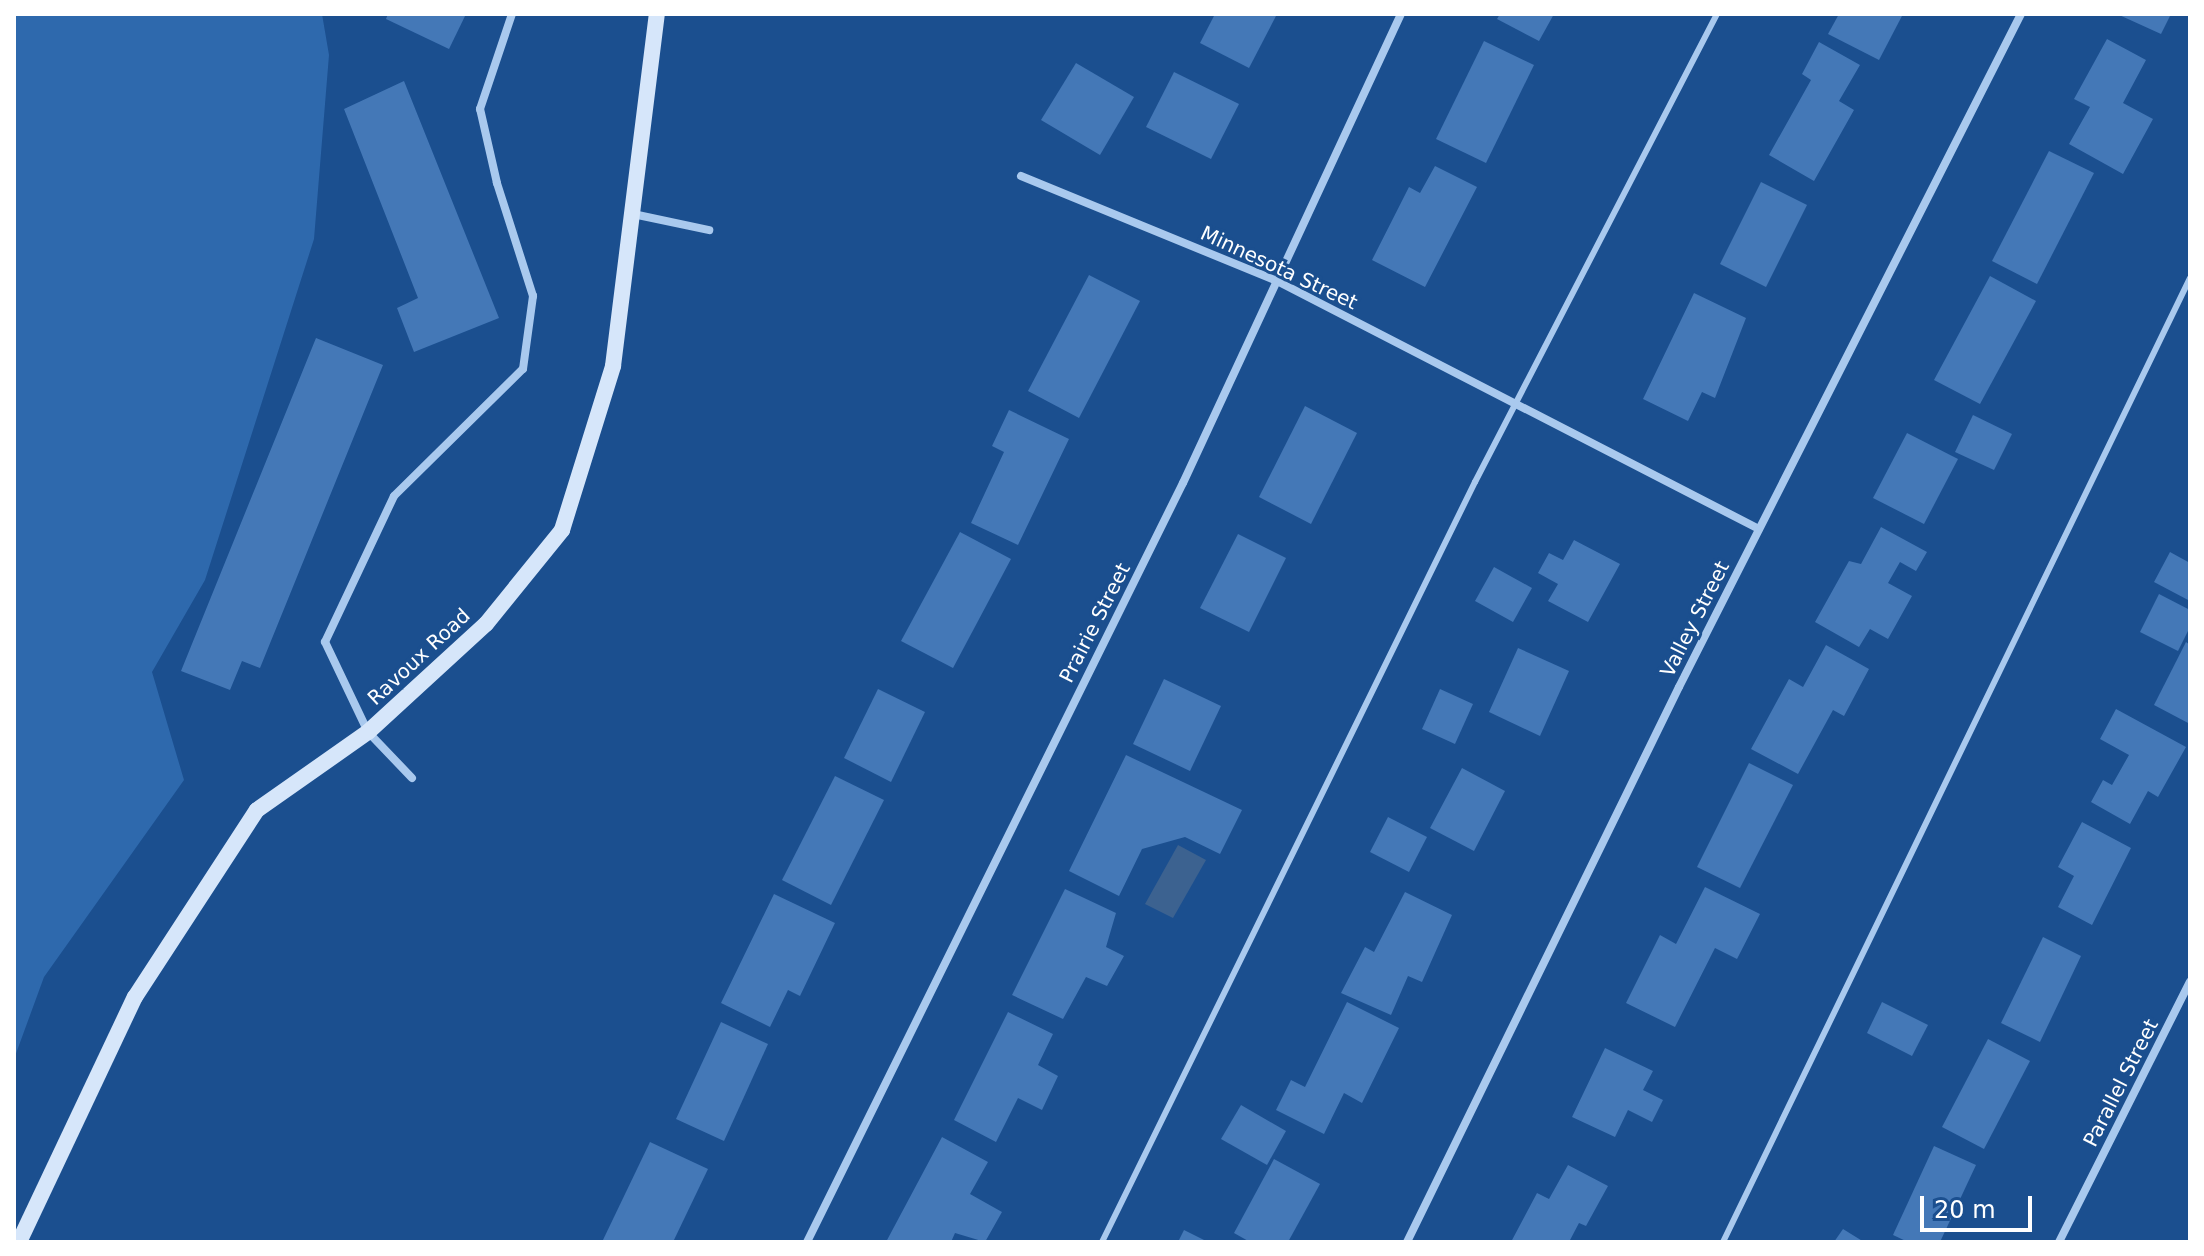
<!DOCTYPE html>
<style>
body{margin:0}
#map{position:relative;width:2204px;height:1256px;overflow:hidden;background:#1b4f8f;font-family:"DejaVu Sans",sans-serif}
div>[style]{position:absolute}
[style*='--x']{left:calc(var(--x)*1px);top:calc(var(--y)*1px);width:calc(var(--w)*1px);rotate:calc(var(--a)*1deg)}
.green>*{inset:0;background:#2e69ad}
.water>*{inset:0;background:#3c6290}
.building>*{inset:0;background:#4478b7}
.lane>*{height:6px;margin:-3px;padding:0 3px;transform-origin:3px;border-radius:3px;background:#a9c9ee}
.street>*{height:8px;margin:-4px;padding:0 4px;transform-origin:4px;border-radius:4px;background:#a9c9ee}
.secondary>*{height:16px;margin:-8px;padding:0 8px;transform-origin:8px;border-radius:8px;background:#d6e6fa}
span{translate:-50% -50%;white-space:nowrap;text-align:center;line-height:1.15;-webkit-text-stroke:6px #1b4f8f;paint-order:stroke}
.street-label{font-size:20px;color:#fff}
.frame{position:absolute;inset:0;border:16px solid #fff;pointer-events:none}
.scale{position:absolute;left:1920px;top:1196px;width:112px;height:36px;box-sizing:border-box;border:4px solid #fff;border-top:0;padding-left:10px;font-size:24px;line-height:28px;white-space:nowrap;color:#fff;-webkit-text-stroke:6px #1b4f8f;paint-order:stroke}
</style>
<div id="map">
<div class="green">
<div style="clip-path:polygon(14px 14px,322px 14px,329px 55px,314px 239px,205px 580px,152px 672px,184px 780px,44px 977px,14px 1059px)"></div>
</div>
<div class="water">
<div style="clip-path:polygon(1178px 845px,1206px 860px,1173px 918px,1145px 904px)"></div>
</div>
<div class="building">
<div style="clip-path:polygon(388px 14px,466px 14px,449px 49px,386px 19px)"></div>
<div style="clip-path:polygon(1215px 14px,1277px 14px,1249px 68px,1200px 43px)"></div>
<div style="clip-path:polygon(1500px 14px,1554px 14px,1539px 41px,1497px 19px)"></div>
<div style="clip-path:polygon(1839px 14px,1903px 14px,1879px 60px,1828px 34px)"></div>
<div style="clip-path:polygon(2117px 14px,2171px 14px,2161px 34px)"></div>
<div style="clip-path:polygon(2107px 39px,2146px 60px,2123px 103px,2153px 119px,2123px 174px,2069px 144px,2090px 107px,2074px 99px)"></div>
<div style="clip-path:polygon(1484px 41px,1534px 65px,1486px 163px,1436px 139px)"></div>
<div style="clip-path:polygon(1819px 42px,1860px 65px,1839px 101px,1854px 110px,1814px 181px,1769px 155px,1811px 80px,1802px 74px)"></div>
<div style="clip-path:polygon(1076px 63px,1134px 97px,1100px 155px,1041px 120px)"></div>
<div style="clip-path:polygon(1174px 72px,1239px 104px,1211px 159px,1146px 127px)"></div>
<div style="clip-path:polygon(404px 81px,499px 318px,414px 352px,397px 308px,418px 298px,344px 109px)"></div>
<div style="clip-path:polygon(2049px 151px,2094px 173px,2037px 284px,1992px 261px)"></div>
<div style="clip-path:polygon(1435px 166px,1477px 187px,1425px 287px,1372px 260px,1409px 187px,1420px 193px)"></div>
<div style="clip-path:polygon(1761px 182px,1807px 205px,1766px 287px,1720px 264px)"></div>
<div style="clip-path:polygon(1089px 275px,1140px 301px,1079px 418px,1028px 391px)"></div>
<div style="clip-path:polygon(1990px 276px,2036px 301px,1980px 404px,1934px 380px)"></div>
<div style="clip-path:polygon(1694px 293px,1746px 318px,1715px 398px,1702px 392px,1688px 421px,1643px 399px)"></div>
<div style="clip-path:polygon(316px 338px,383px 365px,260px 668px,242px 661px,230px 690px,181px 671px)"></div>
<div style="clip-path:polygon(1305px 406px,1357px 433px,1311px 524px,1259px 497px)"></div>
<div style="clip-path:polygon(1009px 410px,1069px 439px,1018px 545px,971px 523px,1004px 452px,992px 446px)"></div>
<div style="clip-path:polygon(1973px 415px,2012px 434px,1994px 470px,1955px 452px)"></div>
<div style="clip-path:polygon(1907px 433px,1958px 459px,1924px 524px,1873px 498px)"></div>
<div style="clip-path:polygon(1881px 527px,1927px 552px,1916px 571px,1900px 562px,1888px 583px,1912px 596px,1888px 639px,1870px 629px,1859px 647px,1815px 622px,1849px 561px,1861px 564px)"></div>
<div style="clip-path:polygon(960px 532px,1011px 559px,953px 668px,901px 641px)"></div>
<div style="clip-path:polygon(1238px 534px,1286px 558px,1249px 632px,1200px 608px)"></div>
<div style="clip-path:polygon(1574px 540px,1620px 564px,1588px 622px,1548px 601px,1558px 584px,1538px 573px,1549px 553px,1563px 560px)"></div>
<div style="clip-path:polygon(2170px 552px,2190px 563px,2190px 601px,2154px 582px)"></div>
<div style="clip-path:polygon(1494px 567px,1532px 588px,1513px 622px,1475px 601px)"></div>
<div style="clip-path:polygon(2159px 594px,2190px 610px,2190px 627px,2178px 651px,2140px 632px)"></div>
<div style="clip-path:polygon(2186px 642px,2190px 645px,2190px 724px,2154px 705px)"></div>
<div style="clip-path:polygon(1826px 645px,1869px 669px,1844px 716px,1833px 710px,1798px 774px,1751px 749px,1789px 679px,1803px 687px)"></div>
<div style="clip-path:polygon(1518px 648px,1569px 671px,1540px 736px,1489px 712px)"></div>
<div style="clip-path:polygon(1164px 679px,1221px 706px,1190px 771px,1133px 744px)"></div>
<div style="clip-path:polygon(878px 689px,925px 712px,891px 782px,844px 758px)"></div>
<div style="clip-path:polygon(1440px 689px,1473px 704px,1455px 744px,1422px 729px)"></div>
<div style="clip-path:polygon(2116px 709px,2186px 747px,2158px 797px,2148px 791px,2130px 824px,2091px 802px,2103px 780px,2112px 785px,2129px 755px,2100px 739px)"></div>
<div style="clip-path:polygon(1126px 755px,1242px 810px,1220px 854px,1185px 837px,1142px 849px,1119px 896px,1069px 871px)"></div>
<div style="clip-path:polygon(1749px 763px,1793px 785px,1740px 888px,1697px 867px)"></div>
<div style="clip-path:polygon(1462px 768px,1505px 791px,1474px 851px,1430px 828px)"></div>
<div style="clip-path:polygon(835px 776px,884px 800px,831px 905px,782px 880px)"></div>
<div style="clip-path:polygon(1388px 817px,1427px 837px,1409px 872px,1370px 852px)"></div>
<div style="clip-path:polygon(2082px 822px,2131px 848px,2092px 925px,2058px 907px,2074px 876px,2058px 867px)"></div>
<div style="clip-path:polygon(1705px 887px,1760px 914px,1737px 959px,1715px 948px,1675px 1027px,1626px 1003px,1660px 935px,1676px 944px)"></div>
<div style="clip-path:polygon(1065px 889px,1116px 913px,1106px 947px,1124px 956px,1107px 986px,1086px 977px,1063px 1019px,1012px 995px)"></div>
<div style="clip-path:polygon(1405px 892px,1452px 915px,1422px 982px,1408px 976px,1391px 1015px,1341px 993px,1365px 947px,1374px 952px)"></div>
<div style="clip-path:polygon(774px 894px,835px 923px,800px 996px,788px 990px,770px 1027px,721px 1003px)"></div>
<div style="clip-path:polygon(2043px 937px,2081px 956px,2040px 1042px,2001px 1023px)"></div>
<div style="clip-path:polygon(1347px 1002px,1399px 1028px,1362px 1103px,1344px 1093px,1324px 1134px,1276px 1110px,1291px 1080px,1305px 1087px)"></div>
<div style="clip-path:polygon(1882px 1002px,1928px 1025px,1912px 1056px,1867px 1033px)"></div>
<div style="clip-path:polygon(1008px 1012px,1053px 1034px,1038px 1065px,1058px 1076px,1042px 1110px,1018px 1098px,996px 1142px,954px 1120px)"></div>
<div style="clip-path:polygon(721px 1022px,768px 1044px,724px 1141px,676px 1119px)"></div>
<div style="clip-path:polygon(1988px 1039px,2030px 1061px,1984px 1149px,1942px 1127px)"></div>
<div style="clip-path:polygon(1605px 1048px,1653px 1071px,1643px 1090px,1663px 1100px,1652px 1122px,1628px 1110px,1615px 1137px,1572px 1117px)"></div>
<div style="clip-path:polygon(1241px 1105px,1286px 1131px,1267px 1165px,1221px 1139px)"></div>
<div style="clip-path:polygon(942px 1137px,988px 1162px,970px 1194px,1002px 1212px,985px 1242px,955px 1233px,951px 1242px,886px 1242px)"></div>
<div style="clip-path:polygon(650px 1142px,708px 1169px,673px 1242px,602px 1242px)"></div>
<div style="clip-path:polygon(1934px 1146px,1976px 1165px,1940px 1242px,1908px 1242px,1893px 1235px)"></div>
<div style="clip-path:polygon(1274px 1159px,1320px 1184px,1288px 1242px,1250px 1242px,1234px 1233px)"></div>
<div style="clip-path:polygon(1568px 1165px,1608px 1186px,1586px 1226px,1579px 1223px,1569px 1242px,1511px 1242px,1537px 1193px,1549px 1199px)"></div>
<div style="clip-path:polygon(1843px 1229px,1864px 1242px,1834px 1242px)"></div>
<div style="clip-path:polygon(1184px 1230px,1208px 1242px,1178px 1242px)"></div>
</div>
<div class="lane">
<div style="--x:1102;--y:1242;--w:847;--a:-63.86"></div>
<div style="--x:1475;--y:482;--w:527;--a:-62.66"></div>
<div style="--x:1723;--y:1242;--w:1071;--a:-64.15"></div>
</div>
<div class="street">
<div style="--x:1021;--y:176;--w:277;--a:22.3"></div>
<div style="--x:1277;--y:281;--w:542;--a:27.23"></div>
<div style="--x:633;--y:214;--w:78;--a:11.9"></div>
<div style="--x:412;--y:778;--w:64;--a:-133.7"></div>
<div style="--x:368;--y:732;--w:100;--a:-115.5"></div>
<div style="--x:325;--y:642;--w:161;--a:-64.7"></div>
<div style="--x:394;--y:496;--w:181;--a:-44.6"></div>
<div style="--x:523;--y:369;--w:74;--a:-82.2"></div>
<div style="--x:533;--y:296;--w:119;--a:-107.7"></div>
<div style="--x:497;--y:183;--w:76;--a:-102.9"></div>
<div style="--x:480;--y:109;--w:100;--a:-71.4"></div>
<div style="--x:807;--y:1242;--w:847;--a:-63.65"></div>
<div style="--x:1183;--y:483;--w:517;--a:-65.07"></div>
<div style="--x:1407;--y:1242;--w:618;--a:-63.89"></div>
<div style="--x:1679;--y:687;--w:755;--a:-63.06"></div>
<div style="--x:2059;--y:1242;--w:291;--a:-63.3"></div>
</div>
<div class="secondary">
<div style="--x:19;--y:1242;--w:271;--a:-64.7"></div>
<div style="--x:135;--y:997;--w:223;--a:-56.9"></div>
<div style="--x:257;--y:810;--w:136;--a:-35.1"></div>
<div style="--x:368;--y:732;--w:160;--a:-42.5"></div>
<div style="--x:486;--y:624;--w:121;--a:-51"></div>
<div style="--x:562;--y:530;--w:172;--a:-72.7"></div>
<div style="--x:613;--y:366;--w:355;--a:-82.9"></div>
</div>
<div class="street-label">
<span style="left:1279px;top:268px;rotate:25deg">Minnesota Street</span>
<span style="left:1695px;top:619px;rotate:-63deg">Valley Street</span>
<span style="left:1095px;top:623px;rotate:-63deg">Prairie Street</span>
<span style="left:419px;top:657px;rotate:-43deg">Ravoux Road</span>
<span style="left:2121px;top:1083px;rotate:-63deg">Parallel Street</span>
</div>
<div class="frame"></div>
<div class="scale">20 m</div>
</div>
